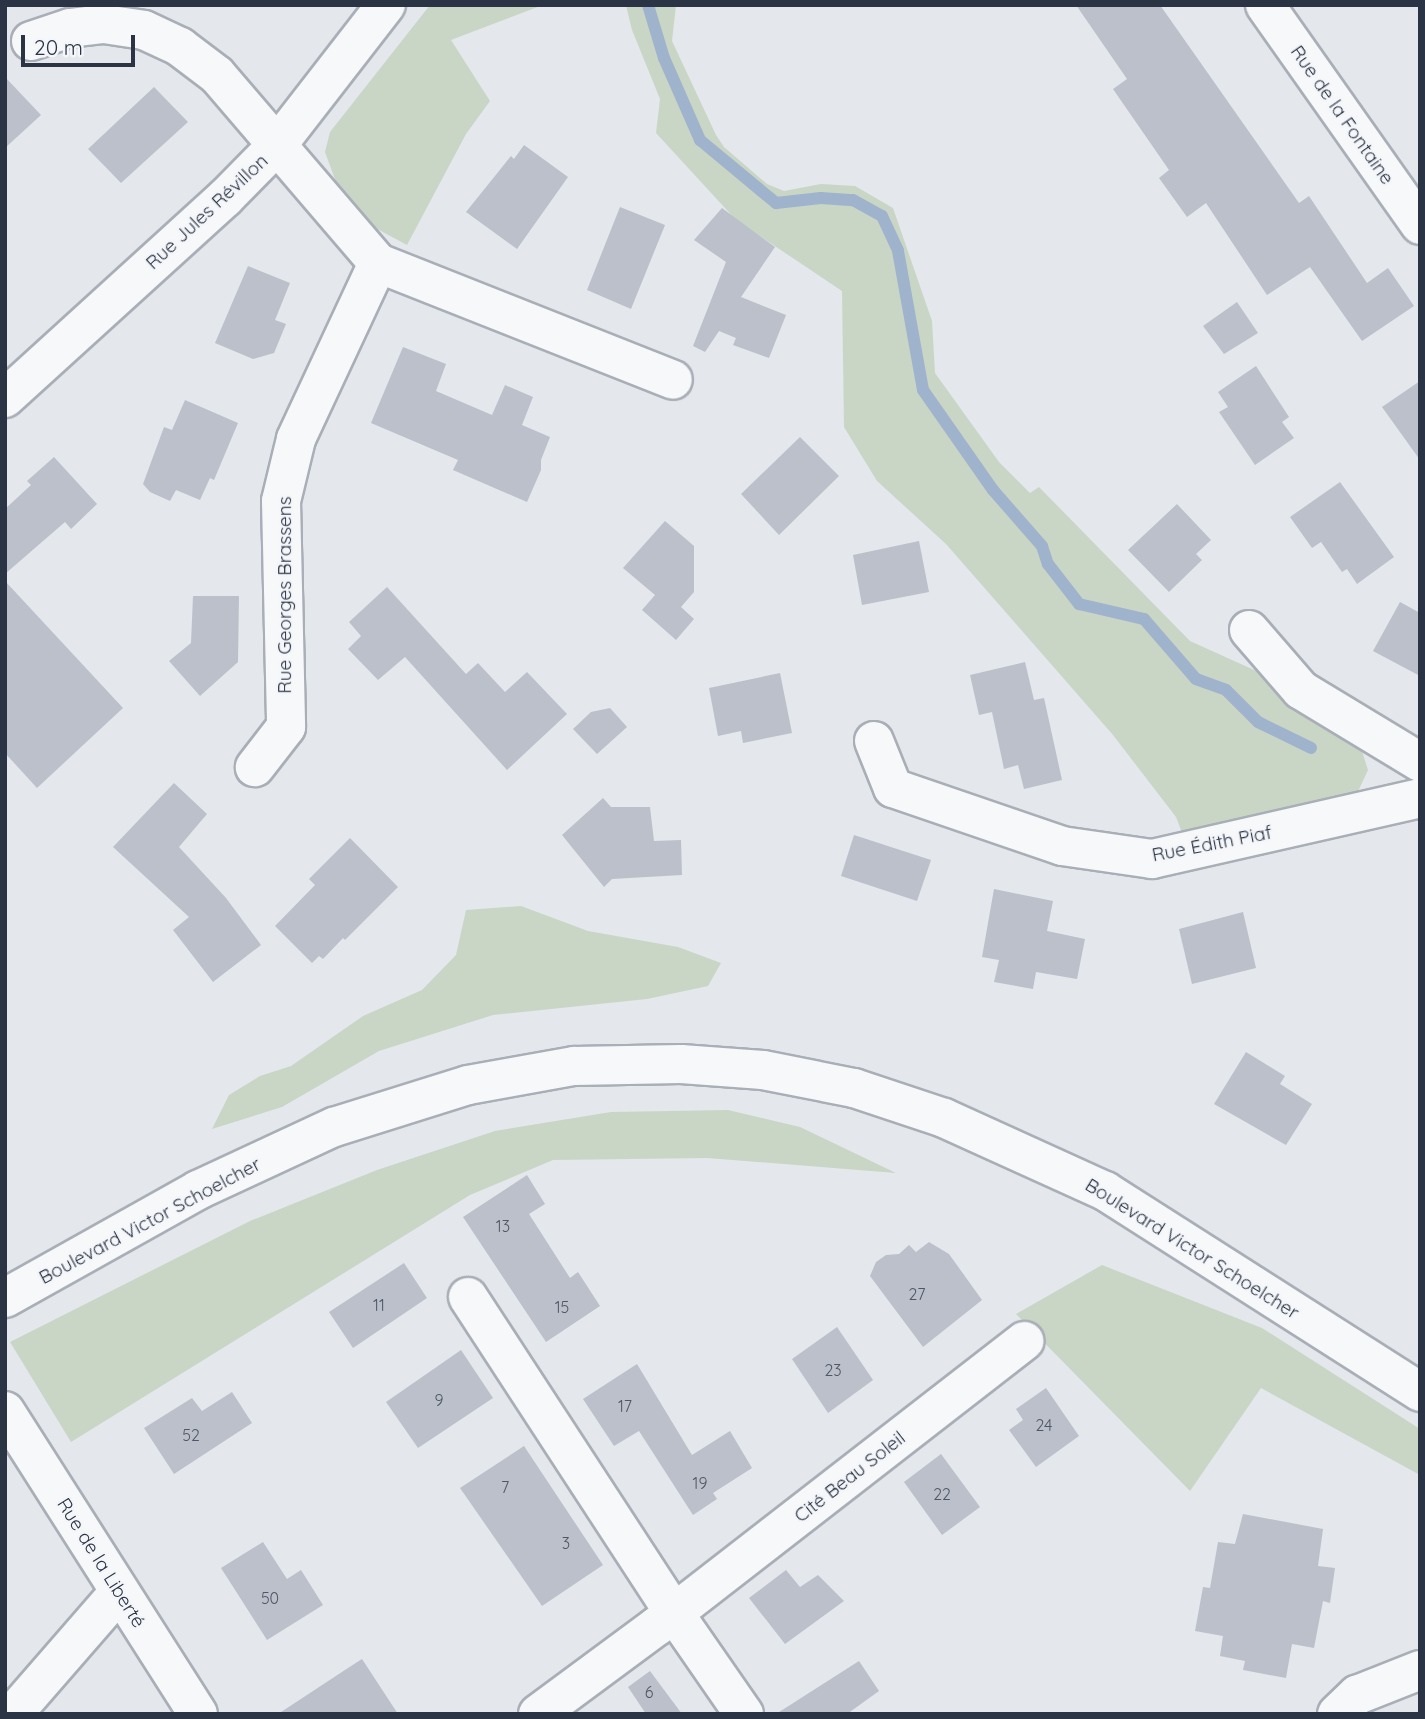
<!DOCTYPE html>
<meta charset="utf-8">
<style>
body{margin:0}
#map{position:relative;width:1425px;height:1719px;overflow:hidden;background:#e4e7ec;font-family:Quicksand,sans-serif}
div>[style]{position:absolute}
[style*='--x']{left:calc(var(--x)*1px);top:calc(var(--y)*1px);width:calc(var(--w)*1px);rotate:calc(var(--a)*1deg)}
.green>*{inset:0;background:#c9d6c5}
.stream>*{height:12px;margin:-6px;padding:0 6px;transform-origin:6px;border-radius:6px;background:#9fb4cc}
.building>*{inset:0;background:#bbc0ca}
.roads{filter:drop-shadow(2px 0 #a9aeb7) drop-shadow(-2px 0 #a9aeb7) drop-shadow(0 2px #a9aeb7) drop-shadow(0 -2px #a9aeb7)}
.minor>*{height:38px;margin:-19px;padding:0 19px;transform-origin:19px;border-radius:19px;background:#f7f8fa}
span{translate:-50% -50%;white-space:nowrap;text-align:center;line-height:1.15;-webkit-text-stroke:5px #f4f6f9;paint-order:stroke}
.number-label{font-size:16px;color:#4f5766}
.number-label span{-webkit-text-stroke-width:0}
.street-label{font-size:19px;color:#2b3445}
.frame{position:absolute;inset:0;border:7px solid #2b3445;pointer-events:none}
.scale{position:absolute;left:21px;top:35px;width:114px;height:32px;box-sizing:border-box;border:4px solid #2b3445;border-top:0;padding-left:9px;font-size:21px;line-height:24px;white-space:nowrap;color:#2b3445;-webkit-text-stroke:5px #f4f6f9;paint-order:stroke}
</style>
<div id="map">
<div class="green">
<div style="clip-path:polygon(430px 5px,543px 5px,451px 40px,490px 101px,466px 134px,407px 245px,368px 224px,340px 193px,325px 152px,330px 132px)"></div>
<div style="clip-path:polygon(626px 5px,676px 5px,672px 41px,716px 135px,724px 147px,767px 184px,784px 191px,821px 184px,855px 186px,893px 208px,932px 321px,935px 373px,999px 462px,1030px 493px,1039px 487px,1190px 641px,1263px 674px,1359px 742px,1368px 770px,1355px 798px,1184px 838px,1176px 817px,1113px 735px,946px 544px,877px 481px,844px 427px,842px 291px,736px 220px,656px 133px,660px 99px,632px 30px)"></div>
<div style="clip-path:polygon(521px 906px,588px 931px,678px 947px,721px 963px,708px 986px,647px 999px,493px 1015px,379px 1051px,282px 1107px,212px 1129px,229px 1095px,260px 1076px,291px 1066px,363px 1016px,422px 990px,456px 955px,466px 910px)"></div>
<div style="clip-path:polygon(728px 1110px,800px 1127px,896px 1173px,707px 1158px,553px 1160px,470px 1195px,71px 1442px,10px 1342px,250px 1221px,377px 1170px,495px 1131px,611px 1112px)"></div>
<div style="clip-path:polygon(1102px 1265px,1262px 1328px,1420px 1429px,1420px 1475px,1261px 1388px,1190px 1491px,1016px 1314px)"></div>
</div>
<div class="stream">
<div style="--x:648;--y:5;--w:55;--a:73.2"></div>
<div style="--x:664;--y:58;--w:90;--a:66.3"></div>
<div style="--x:700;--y:140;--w:99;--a:39.7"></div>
<div style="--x:776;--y:203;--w:45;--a:-6.3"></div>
<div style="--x:821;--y:198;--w:32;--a:4"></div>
<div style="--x:853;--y:200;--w:33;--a:29"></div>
<div style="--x:882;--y:216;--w:38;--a:65"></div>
<div style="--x:898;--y:251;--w:141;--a:79.8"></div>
<div style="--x:923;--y:390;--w:122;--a:55"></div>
<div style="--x:993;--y:490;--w:74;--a:48.8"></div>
<div style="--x:1042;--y:546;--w:19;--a:72"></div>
<div style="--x:1048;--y:564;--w:51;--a:52.2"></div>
<div style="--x:1079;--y:604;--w:67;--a:13"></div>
<div style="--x:1144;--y:619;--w:79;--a:49.1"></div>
<div style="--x:1196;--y:679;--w:32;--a:20"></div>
<div style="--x:1226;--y:690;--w:45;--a:45"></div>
<div style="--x:1258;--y:722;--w:59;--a:26.1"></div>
</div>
<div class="building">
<div style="clip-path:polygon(1076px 5px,1160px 5px,1299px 203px,1309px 196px,1367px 283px,1388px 268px,1414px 306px,1362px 341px,1310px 267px,1267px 295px,1206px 203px,1187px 217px,1159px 178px,1169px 170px,1113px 89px,1127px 79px)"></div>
<div style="clip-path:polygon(5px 77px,41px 115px,5px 148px)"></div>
<div style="clip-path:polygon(154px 87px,188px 122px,121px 183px,88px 149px)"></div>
<div style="clip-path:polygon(524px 145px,568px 177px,517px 249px,466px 212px,511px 156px,514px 159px)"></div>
<div style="clip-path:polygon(620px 207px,665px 225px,631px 309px,587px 290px)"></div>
<div style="clip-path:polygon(722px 208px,775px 247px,741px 297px,786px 315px,769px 358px,733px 345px,736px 338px,719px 331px,705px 352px,693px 346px,726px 262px,694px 240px)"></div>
<div style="clip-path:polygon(248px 266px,290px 283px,275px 320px,286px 324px,274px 353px,253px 359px,215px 343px)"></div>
<div style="clip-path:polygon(1237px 302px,1258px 333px,1224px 354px,1203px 326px)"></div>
<div style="clip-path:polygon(403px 347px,446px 364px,436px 391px,492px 415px,505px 385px,533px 397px,522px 425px,550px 437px,541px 460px,541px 470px,527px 502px,453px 470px,458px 460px,371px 423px)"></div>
<div style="clip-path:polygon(1256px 366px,1289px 417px,1282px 422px,1294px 438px,1255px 465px,1219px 412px,1228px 407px,1218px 392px)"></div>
<div style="clip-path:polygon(1420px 381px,1420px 460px,1382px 407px)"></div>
<div style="clip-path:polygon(185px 400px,238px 423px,214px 480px,210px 478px,200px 500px,176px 490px,170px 501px,150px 492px,143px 484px,164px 427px,172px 430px)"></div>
<div style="clip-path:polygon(800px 437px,839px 476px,779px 535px,741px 494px)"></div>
<div style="clip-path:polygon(54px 457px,97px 504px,71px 529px,65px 522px,5px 574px,5px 509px,31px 485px,27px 481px)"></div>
<div style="clip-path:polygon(1340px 482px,1394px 557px,1357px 584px,1347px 569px,1342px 572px,1321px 542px,1312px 548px,1290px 517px)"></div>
<div style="clip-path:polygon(1177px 504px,1211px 540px,1196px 554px,1202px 560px,1169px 592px,1128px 550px)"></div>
<div style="clip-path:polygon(665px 521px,694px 546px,694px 592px,681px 607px,694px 619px,676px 640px,642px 610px,655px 595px,623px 568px)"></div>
<div style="clip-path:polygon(919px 541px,929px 592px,862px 605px,853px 555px)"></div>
<div style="clip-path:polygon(5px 581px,123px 708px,37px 788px,5px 753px)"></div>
<div style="clip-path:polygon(387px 587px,466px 674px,478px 663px,505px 692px,527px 672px,567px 714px,507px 770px,405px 657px,378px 680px,348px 649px,361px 636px,349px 622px)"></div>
<div style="clip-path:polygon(193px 596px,239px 596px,238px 662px,200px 696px,169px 661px,191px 643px)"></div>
<div style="clip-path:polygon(1400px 602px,1420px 613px,1420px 676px,1373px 651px)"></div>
<div style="clip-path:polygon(1025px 662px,1034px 700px,1044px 698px,1062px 780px,1024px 789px,1018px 765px,1004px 769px,992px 712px,979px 715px,970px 675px)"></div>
<div style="clip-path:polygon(780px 673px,792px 733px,743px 743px,741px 731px,718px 736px,709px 688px)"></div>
<div style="clip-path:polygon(610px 708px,627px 727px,597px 754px,573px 729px,591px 712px)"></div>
<div style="clip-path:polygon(174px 783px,207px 814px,179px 847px,226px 898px,261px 945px,213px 982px,173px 930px,189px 917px,113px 847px)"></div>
<div style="clip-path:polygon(603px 798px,611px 807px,650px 807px,654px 841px,681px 840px,682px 875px,612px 879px,604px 887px,562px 835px)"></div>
<div style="clip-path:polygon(854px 835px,931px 860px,917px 901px,841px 876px)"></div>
<div style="clip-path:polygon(350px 838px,398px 887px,345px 940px,343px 938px,323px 959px,319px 956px,312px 963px,275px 926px,315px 885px,309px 879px)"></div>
<div style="clip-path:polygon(994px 889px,1053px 901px,1047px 931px,1085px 939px,1077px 979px,1036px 972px,1033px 989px,994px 982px,999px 960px,982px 957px)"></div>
<div style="clip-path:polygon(1243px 912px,1256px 968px,1192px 984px,1179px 929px)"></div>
<div style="clip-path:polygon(1246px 1052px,1285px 1076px,1280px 1084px,1312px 1104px,1286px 1145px,1214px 1104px)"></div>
<div style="clip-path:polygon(527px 1175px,545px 1204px,529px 1214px,570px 1278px,578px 1272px,600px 1306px,546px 1342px,463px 1217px)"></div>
<div style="clip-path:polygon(929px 1242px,949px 1254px,982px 1300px,923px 1347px,870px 1276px,876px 1262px,886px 1255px,899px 1254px,909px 1245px,916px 1252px)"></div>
<div style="clip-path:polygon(404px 1263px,427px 1298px,353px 1348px,329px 1312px)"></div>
<div style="clip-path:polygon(837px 1327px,873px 1380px,828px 1413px,792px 1359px)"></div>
<div style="clip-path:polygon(461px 1350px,493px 1398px,418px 1448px,386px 1402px)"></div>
<div style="clip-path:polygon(637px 1364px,692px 1455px,730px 1431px,752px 1468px,713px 1493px,717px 1499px,693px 1515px,639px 1431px,614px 1446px,583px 1399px)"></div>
<div style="clip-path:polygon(1046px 1388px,1079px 1436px,1036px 1467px,1009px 1430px,1023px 1420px,1016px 1409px)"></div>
<div style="clip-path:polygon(232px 1392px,252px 1423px,174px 1474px,144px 1428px,192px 1398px,202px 1411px)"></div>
<div style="clip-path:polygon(524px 1446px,603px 1565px,542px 1606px,460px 1488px)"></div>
<div style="clip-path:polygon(941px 1454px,980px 1507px,942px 1535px,904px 1482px)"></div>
<div style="clip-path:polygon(1243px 1514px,1323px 1529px,1318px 1566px,1335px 1568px,1330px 1603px,1323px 1601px,1314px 1648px,1292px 1644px,1286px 1678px,1243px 1670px,1245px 1661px,1220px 1656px,1223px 1636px,1195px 1631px,1203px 1587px,1210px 1588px,1218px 1542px,1235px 1544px)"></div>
<div style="clip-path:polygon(263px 1542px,287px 1579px,301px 1570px,323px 1605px,267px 1640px,221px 1568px)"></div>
<div style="clip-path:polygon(786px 1570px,800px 1587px,818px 1575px,844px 1601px,785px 1644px,749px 1598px)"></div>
<div style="clip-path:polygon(362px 1659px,398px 1714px,278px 1714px,348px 1668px)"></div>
<div style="clip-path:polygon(859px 1661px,879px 1691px,847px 1714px,776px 1714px)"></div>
<div style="clip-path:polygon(650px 1671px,682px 1714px,646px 1714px,628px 1687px)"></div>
</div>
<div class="roads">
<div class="minor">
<div style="--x:1265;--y:5;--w:269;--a:54.8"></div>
<div style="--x:31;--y:41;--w:41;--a:-18.4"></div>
<div style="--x:70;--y:28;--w:34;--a:-7"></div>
<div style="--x:104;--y:24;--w:40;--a:8.5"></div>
<div style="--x:144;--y:30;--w:40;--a:25"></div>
<div style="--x:180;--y:47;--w:46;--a:37.1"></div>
<div style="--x:217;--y:75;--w:248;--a:49.4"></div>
<div style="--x:378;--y:263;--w:194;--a:115"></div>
<div style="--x:296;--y:439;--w:64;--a:103.6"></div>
<div style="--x:281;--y:501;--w:226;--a:88.7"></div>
<div style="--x:286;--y:727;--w:51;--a:127.8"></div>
<div style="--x:378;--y:263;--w:317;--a:21.6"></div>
<div style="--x:5;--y:398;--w:297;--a:-42.3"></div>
<div style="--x:225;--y:198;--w:76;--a:-45.5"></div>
<div style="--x:278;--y:144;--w:176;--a:-52.2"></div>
<div style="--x:1249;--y:630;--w:79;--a:49.1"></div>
<div style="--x:1301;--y:690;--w:139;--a:31.2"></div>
<div style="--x:874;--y:741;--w:51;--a:68"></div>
<div style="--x:893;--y:788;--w:179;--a:18.9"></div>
<div style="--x:1062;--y:846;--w:91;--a:8.2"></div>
<div style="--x:1152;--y:859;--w:275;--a:-12.8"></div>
<div style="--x:468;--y:1297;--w:377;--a:56.9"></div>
<div style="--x:674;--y:1613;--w:123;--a:55.3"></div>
<div style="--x:5;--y:1298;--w:221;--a:-29.2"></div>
<div style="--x:198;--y:1190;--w:150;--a:-24.9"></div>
<div style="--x:334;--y:1127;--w:140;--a:-17.4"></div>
<div style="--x:468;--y:1085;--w:108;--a:-10.2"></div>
<div style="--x:574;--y:1066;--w:107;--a:-1.1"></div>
<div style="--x:681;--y:1064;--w:82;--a:4.2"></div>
<div style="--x:763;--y:1070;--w:93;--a:11.2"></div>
<div style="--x:854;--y:1088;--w:95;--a:18.4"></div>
<div style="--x:944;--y:1118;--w:177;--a:24.4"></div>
<div style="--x:1105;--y:1191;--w:374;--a:32.5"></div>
<div style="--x:5;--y:1411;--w:359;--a:57.5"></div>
<div style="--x:13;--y:1714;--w:162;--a:-49"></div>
<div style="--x:538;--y:1714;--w:148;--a:-36.5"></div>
<div style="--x:657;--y:1626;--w:465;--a:-37.8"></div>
<div style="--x:1337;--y:1714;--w:28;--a:-44"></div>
<div style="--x:1357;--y:1695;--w:68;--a:-21.6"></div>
</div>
</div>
<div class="number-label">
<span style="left:503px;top:1226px">13</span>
<span style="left:917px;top:1294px">27</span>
<span style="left:379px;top:1305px">11</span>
<span style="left:562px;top:1307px">15</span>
<span style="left:833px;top:1370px">23</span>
<span style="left:439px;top:1400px">9</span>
<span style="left:625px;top:1406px">17</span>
<span style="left:1044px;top:1425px">24</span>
<span style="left:191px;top:1435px">52</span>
<span style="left:700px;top:1483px">19</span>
<span style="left:505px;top:1487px">7</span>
<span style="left:942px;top:1494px">22</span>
<span style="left:566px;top:1543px">3</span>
<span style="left:270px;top:1598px">50</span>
<span style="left:649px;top:1692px">6</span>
</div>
<div class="street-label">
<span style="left:1342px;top:115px;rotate:55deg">Rue de la Fontaine</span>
<span style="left:207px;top:212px;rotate:-43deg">Rue Jules Révillon</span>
<span style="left:285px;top:595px;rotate:-90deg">Rue Georges Brassens</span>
<span style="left:1212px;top:844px;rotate:-11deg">Rue Édith Piaf</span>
<span style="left:150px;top:1221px;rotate:-28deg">Boulevard Victor Schoelcher</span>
<span style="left:1192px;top:1249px;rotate:32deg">Boulevard Victor Schoelcher</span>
<span style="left:850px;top:1477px;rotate:-38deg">Cité Beau Soleil</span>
<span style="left:101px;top:1563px;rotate:58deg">Rue de la Liberté</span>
</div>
<div class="frame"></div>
<div class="scale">20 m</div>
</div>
